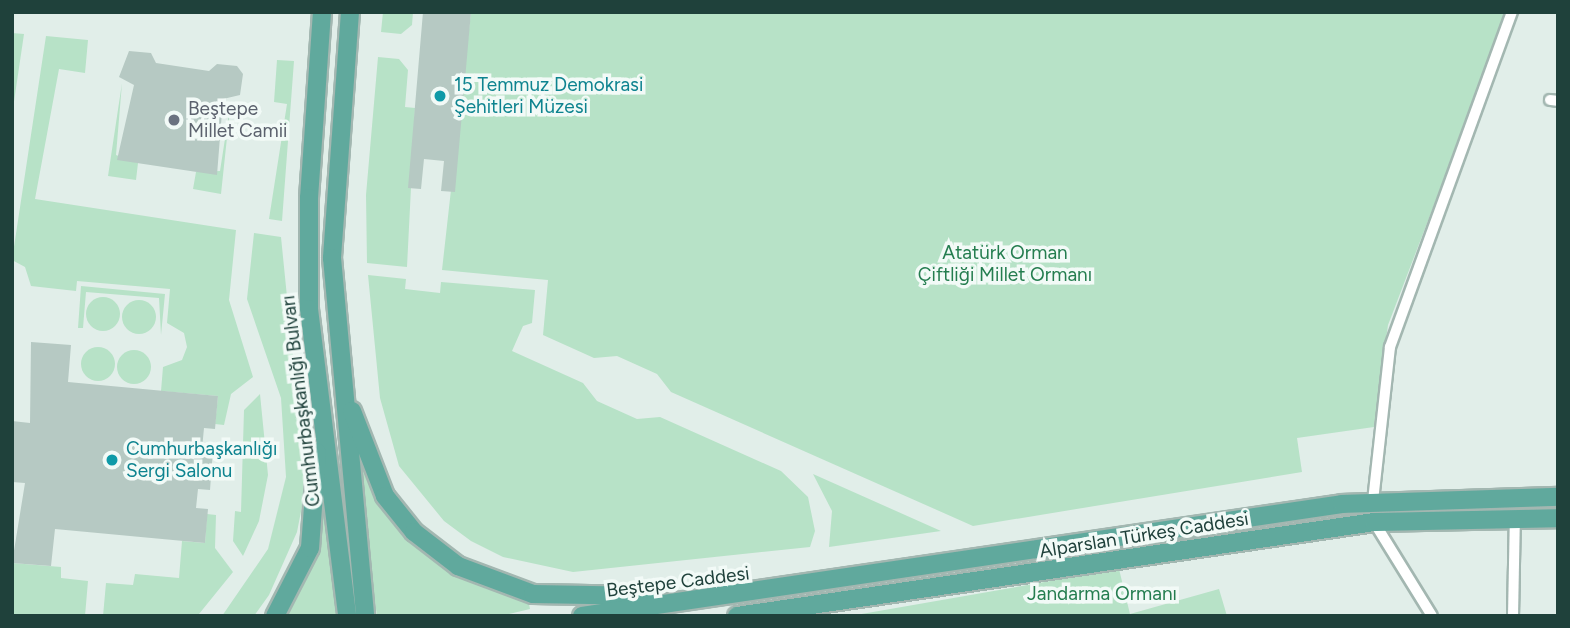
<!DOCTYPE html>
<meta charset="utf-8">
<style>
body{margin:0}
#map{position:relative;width:1570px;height:628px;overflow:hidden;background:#e1eee9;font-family:Figtree,sans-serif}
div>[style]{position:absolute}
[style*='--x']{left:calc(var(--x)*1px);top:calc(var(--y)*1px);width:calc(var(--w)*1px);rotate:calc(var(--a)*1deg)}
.green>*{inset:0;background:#b7e2c7}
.round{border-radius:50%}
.building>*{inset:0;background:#b6c9c3}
.roads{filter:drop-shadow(2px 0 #a3b7b1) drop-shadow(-2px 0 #a3b7b1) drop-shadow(0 2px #a3b7b1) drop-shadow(0 -2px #a3b7b1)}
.minor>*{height:10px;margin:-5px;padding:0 5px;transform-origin:5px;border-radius:5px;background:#fff}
.primary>*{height:18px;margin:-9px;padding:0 9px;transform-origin:9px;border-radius:9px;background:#60a99d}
.dots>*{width:19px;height:19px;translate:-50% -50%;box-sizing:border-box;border:4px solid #f2faf7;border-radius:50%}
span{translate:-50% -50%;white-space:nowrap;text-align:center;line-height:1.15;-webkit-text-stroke:7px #f2faf7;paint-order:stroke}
.culture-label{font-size:19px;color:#0d838f}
.left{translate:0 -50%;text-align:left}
.worship-label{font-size:19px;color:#5b616d}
.park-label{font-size:19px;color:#247d4f}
.street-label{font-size:19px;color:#1f413b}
.frame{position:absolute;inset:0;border:14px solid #1f413b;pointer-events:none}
</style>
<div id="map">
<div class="green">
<div style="clip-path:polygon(383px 12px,413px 12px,412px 25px,401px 34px,381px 32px)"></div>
<div style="clip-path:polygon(471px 12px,1508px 12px,1388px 325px,1374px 427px,1297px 438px,1302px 472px,973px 526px,671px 392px,657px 374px,617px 356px,594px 358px,543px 335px,548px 280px,442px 270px)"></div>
<div style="clip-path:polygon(12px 33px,24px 34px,12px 115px)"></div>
<div style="clip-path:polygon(46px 36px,88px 40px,85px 73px,59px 69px,35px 199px,236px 230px,229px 300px,253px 377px,231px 394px,224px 425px,215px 424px,218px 396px,161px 391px,163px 367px,182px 360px,187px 347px,184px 333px,167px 323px,170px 289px,77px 281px,76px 291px,31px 286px,25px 267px,12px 260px)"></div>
<div style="clip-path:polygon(378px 57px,399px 59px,408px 70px,405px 107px,415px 108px,407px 267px,367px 263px,366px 195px)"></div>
<div style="clip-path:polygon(277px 60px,294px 61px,282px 221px,269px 219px,287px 104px,274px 102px)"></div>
<div style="clip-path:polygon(122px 83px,116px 155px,138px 163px,136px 180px,108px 176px)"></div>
<div style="clip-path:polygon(231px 100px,221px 194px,193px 189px,196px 172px,220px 171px)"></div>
<div style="clip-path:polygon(254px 233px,281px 237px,306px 486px,297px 532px,269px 595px,254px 616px,222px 616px,268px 549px,286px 477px,281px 398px,247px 299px)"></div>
<div style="clip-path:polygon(368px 275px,406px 279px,405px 289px,440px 293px,441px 282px,535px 290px,532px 323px,523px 326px,512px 351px,583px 383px,597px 401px,637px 419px,660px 417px,781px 471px,808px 497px,815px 531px,810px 547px,573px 572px,503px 557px,471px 541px,444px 521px,399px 466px,380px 398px)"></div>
<div style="clip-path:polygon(81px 286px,165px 294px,161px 335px,159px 298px,86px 292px,83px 328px,78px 328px)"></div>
<div class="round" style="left:86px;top:297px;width:34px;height:34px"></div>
<div class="round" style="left:122px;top:300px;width:34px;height:34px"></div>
<div class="round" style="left:81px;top:347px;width:34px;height:34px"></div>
<div class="round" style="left:117px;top:350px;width:34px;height:34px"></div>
<div style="clip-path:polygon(260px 394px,268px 475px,259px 521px,243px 556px,233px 541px,235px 511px,241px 512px,244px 410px)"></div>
<div style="clip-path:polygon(351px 429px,379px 500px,445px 566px,487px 589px,528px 599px,530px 609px,501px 616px,377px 616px)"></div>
<div style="clip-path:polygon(813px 474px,941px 531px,829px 547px,832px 511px)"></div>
<div style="clip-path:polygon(325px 507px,344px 616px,286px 616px,312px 563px)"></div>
<div style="clip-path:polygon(207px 514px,216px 515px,215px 548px,233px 572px,199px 614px,103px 616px,106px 583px,133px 585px,135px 574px,179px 578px,182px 541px,205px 543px)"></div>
<div style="clip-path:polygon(12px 563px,61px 567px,61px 578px,88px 581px,85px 616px,12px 616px)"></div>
<div style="clip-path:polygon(1119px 569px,1130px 614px,1219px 589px,1227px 616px,850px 616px)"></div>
</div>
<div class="building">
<div style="clip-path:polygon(423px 12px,471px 12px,455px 192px,441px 191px,444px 161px,424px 159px,421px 189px,408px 188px)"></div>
<div style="clip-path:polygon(129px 51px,151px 53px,156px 63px,209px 71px,217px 64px,237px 66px,243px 74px,240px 95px,223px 99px,217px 175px,117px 160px,134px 85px,119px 77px)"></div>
<div style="clip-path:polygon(31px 342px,71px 345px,68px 382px,218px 396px,215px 429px,204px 428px,202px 449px,213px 450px,210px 490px,198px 489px,196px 508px,208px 509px,205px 543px,55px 529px,51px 566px,12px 563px,25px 483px,12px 482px,12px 421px,30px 423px)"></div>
</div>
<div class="roads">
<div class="minor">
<div style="--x:1550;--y:100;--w:8;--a:7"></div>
<div style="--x:1373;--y:501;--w:155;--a:-83.7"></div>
<div style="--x:1390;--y:347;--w:357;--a:-70"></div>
<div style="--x:1374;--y:522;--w:110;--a:58.3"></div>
<div style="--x:1513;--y:616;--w:100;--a:-88.9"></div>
</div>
<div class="primary">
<div style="--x:322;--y:12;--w:186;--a:94"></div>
<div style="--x:309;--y:198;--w:111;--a:90"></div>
<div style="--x:309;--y:309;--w:309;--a:82.9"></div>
<div style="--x:350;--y:12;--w:247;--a:94.2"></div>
<div style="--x:332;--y:258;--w:360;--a:84.7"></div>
<div style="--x:352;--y:411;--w:91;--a:68.8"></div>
<div style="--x:385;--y:496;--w:46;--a:51.1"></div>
<div style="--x:414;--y:532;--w:56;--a:37.7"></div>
<div style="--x:458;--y:566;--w:80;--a:20.5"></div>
<div style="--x:533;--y:594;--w:114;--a:1"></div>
<div style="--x:275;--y:616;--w:76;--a:-62.8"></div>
<div style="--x:310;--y:548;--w:96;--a:-85.8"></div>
<div style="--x:582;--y:616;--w:768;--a:-8.38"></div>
<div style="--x:1342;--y:504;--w:216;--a:-1.9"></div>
<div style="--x:737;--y:616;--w:644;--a:-8.39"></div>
<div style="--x:1374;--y:522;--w:184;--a:-1.2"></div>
</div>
</div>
<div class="dots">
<div style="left:440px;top:96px;background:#0f9aa8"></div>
<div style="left:174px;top:120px;background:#6b7280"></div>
<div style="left:112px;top:460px;background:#0f9aa8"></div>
</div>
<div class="culture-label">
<span class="left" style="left:454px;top:96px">15 Temmuz Demokrasi<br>Şehitleri Müzesi</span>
<span class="left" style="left:126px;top:460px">Cumhurbaşkanlığı<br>Sergi Salonu</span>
</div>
<div class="worship-label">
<span class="left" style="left:188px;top:120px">Beştepe<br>Millet Camii</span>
</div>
<div class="park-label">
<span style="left:1005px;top:264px">Atatürk Orman<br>Çiftliği Millet Ormanı</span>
<span style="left:1102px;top:594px">Jandarma Ormanı</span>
</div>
<div class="street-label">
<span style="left:301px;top:401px;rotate:-97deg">Cumhurbaşkanlığı Bulvarı</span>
<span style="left:1144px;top:535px;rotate:-9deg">Alparslan Türkeş Caddesi</span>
<span style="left:678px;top:582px;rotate:-7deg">Beştepe Caddesi</span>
</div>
<div class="frame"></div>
</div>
